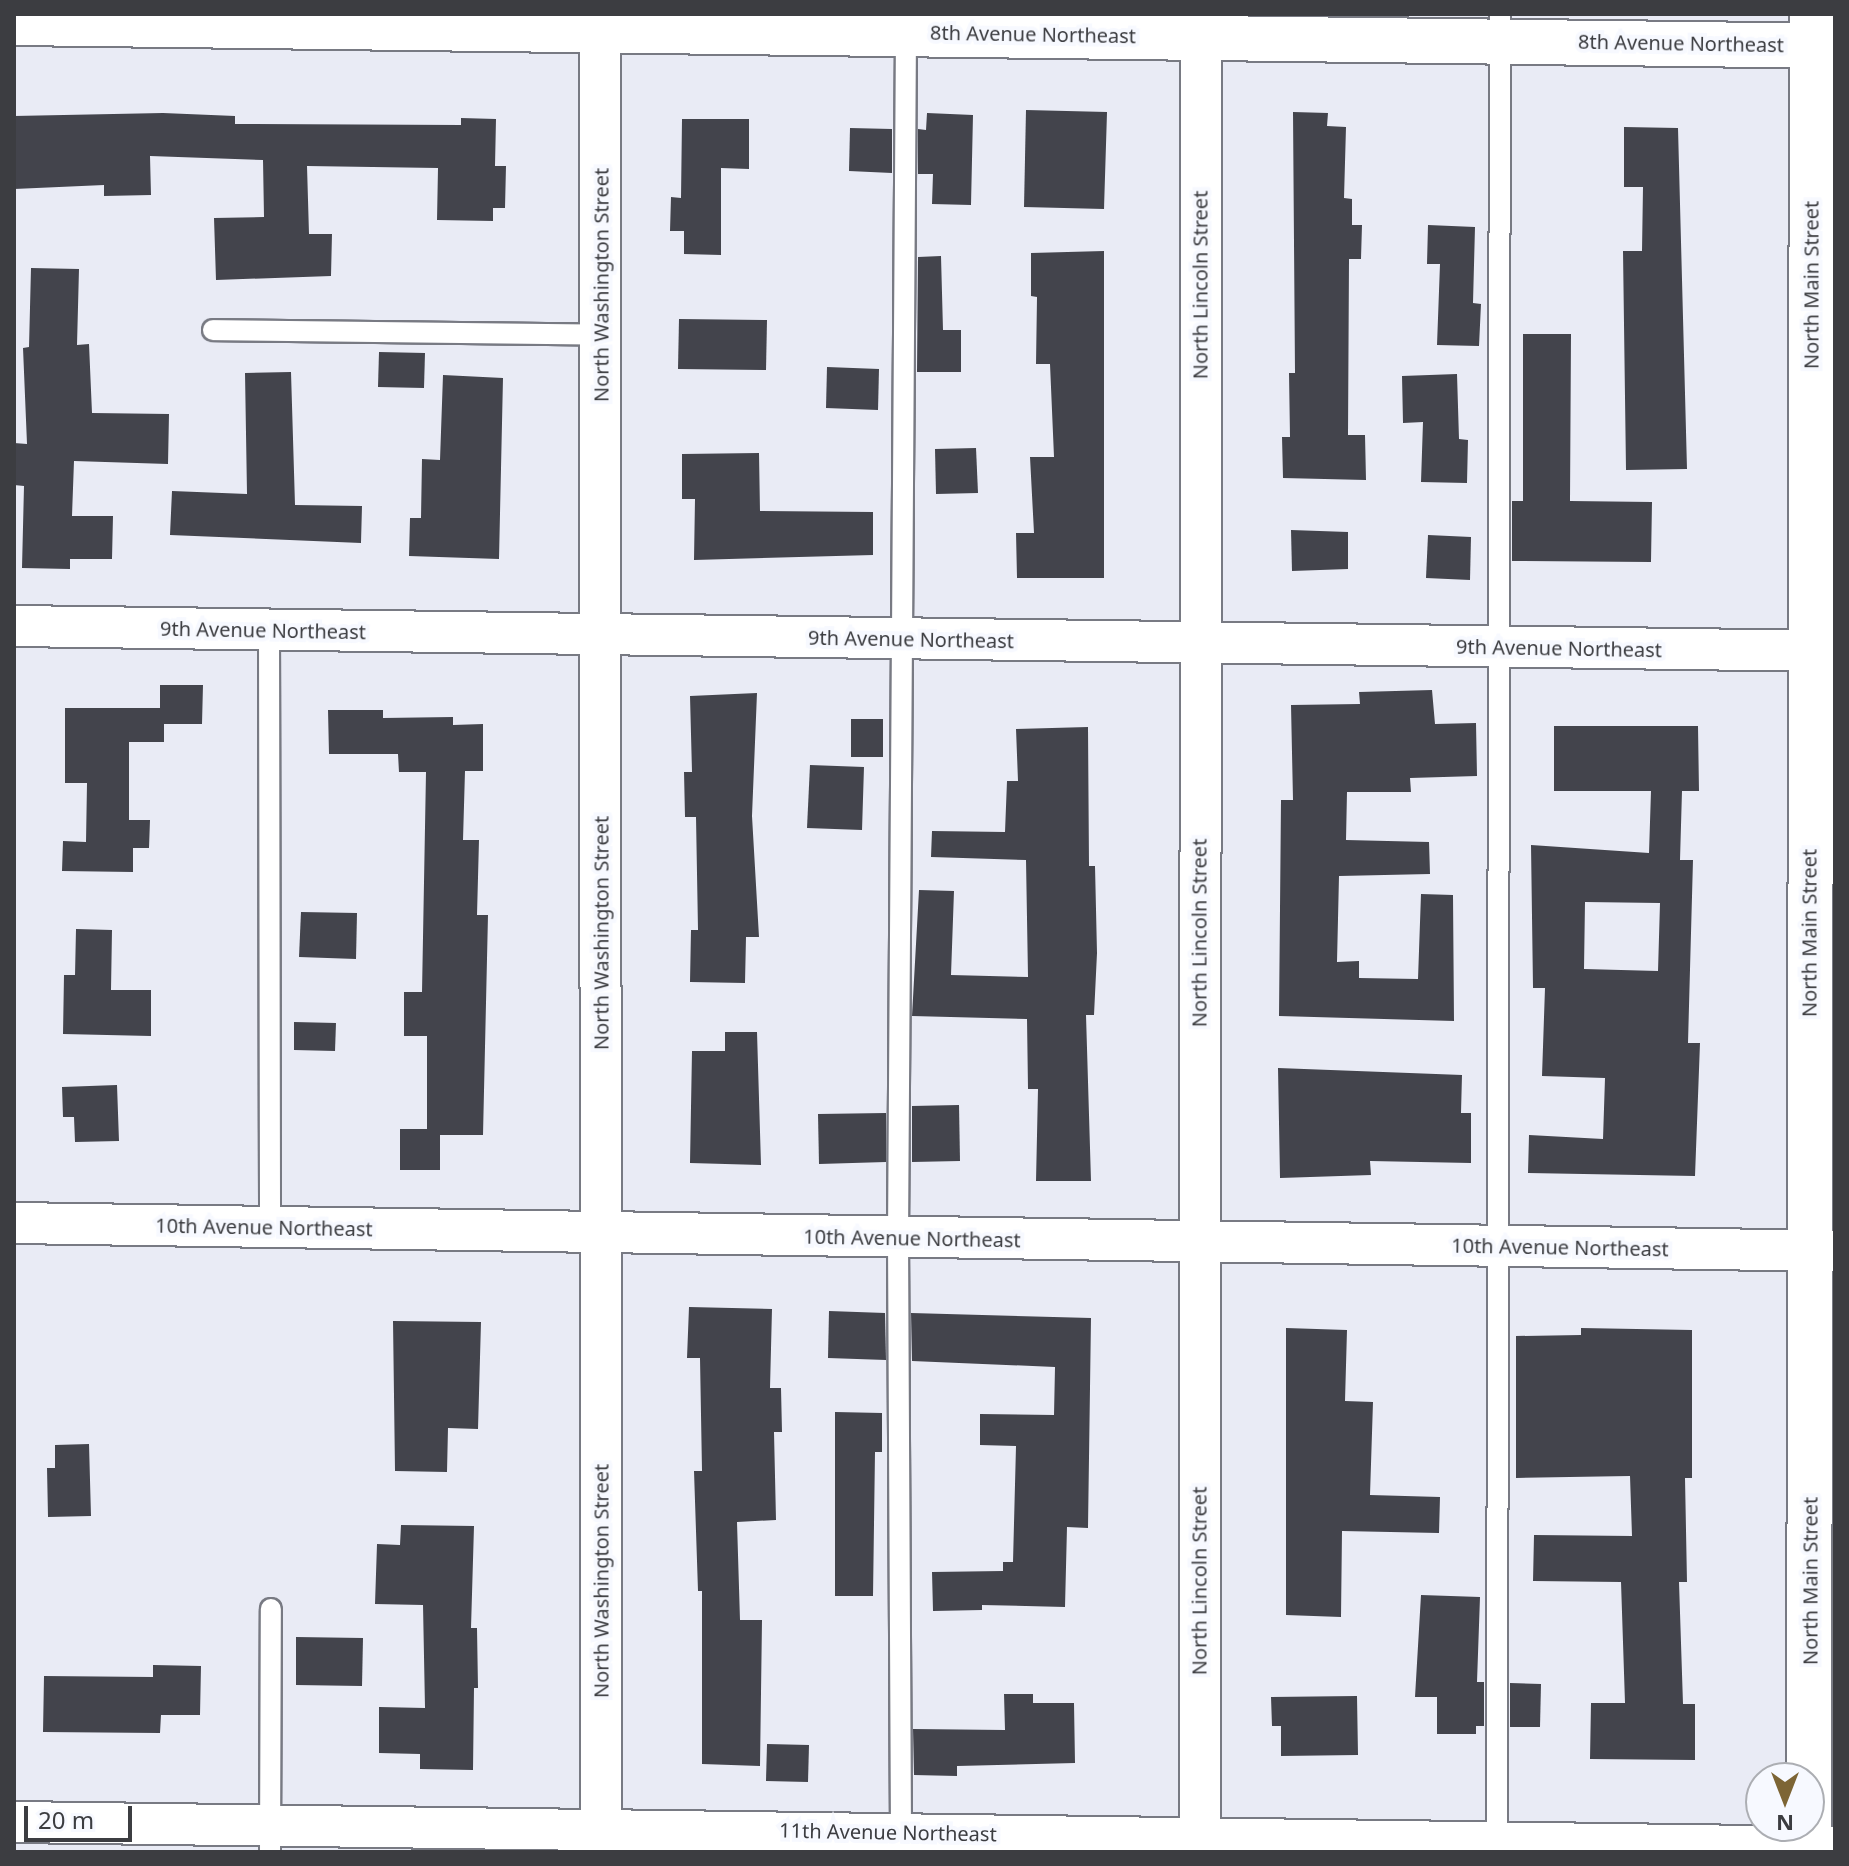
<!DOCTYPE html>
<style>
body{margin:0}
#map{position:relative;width:1849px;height:1866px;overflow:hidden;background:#e9ebf5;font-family:"Noto Sans",sans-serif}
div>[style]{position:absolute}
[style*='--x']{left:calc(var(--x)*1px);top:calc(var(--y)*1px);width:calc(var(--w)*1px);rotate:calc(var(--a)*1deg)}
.building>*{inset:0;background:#43444c}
.roads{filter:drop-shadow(2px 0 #787a83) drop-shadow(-2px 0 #787a83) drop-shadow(0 2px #787a83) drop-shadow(0 -2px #787a83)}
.service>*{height:20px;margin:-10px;padding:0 10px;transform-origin:10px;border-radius:10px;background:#fff}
.minor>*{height:40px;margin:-20px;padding:0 20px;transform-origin:20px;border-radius:20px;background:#fff}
.tertiary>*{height:44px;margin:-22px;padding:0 22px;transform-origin:22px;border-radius:22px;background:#fff}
.secondary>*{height:44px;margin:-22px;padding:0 22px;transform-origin:22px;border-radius:22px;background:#fff}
span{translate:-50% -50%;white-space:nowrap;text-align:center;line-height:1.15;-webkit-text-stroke:8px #f7f9ff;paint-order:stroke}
.street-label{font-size:20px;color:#3c3d41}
.frame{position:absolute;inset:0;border:16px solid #3c3d41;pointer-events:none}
.north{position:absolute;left:1745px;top:1762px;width:80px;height:80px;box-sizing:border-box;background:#f7f9ff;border:2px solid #acaeb3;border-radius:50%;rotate:180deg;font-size:22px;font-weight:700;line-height:32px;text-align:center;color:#3c3d41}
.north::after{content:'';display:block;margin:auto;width:28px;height:36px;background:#7d6535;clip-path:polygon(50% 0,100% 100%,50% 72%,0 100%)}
.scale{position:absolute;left:24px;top:1806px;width:108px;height:36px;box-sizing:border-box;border:4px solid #3c3d41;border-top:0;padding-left:10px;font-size:24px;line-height:28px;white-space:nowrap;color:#3c3d41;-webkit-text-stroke:6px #f7f9ff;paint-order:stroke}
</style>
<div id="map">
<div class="building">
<div style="clip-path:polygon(1026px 110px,1107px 112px,1104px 209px,1024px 207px)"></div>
<div style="clip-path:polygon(1293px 112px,1328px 113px,1327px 126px,1346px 127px,1344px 198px,1352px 199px,1352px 225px,1362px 225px,1361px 259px,1349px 259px,1348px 435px,1365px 435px,1366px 480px,1283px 478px,1282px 437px,1290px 437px,1289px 373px,1295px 373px)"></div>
<div style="clip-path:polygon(163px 113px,235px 116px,235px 124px,461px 125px,461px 118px,496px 119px,495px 166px,506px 166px,505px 208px,493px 208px,493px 221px,437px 220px,438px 168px,307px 166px,309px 234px,332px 234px,331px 276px,216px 280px,214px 218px,264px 217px,263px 160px,150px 156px,151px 195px,104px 196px,104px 185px,14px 189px,14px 116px)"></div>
<div style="clip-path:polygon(927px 113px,973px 115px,971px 205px,932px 204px,933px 174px,918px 174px,918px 129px,926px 130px)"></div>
<div style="clip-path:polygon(682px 119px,749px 119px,749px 169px,721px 168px,721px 255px,684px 254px,684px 231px,670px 231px,671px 197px,681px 198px)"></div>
<div style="clip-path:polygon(1624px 127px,1678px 128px,1687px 469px,1626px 470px,1623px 251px,1642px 251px,1643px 187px,1624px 187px)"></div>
<div style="clip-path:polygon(850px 128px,892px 129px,892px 173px,849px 171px)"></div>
<div style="clip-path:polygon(1428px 225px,1475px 227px,1473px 303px,1481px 304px,1479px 346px,1437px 345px,1440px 264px,1427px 264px)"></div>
<div style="clip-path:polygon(1104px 251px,1104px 578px,1017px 578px,1016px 533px,1034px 533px,1030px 457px,1054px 457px,1050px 364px,1036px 364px,1037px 297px,1031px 296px,1031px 253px)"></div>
<div style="clip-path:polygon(941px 256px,943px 330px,961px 330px,961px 372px,917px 372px,918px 257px)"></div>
<div style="clip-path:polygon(31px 268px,79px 269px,77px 345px,89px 344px,92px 413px,169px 414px,168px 464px,74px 461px,72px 516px,113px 516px,112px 559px,70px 559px,70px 569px,22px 568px,24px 486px,14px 485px,14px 443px,27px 444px,23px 348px,29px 347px)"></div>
<div style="clip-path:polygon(679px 319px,767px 320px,766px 370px,678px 369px)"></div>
<div style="clip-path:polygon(1523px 334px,1571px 334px,1570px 501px,1652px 502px,1651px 562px,1512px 561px,1512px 501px,1523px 501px)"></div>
<div style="clip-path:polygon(379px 352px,425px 353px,424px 388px,378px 387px)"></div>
<div style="clip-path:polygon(827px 367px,879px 369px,878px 410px,826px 408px)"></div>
<div style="clip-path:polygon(291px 372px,295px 505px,362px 506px,361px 543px,170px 535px,172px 491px,247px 494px,245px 373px)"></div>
<div style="clip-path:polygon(1457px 374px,1459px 439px,1468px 440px,1467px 483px,1421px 482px,1423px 422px,1403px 423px,1402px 376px)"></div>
<div style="clip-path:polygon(443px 375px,503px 378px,499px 559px,409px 556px,410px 518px,421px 518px,422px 459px,440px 460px)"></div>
<div style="clip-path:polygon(976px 448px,978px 493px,936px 494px,935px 449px)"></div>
<div style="clip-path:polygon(759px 453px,760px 511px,873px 512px,873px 555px,694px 560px,695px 499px,682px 499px,682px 454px)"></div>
<div style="clip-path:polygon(1291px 530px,1348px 532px,1348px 569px,1292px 571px)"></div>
<div style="clip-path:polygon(1428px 535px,1471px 537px,1470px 580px,1426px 578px)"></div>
<div style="clip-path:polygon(160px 685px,203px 685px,202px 724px,164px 724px,164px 742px,129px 742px,129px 820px,150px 820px,149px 848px,133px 848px,133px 872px,62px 871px,63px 841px,86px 842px,87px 783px,65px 783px,65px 708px,160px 708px)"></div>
<div style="clip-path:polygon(1432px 690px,1435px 724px,1476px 723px,1477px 776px,1410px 778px,1411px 792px,1347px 792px,1346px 840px,1429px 842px,1430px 874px,1339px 876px,1337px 962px,1359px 961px,1359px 978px,1418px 979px,1421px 894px,1453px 895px,1454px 1021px,1279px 1016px,1281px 800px,1293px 800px,1291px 705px,1360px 704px,1359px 692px)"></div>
<div style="clip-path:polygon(757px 693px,752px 816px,759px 937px,746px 937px,745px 983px,690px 982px,691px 930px,698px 930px,696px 817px,685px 817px,684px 772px,692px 772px,690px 696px)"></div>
<div style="clip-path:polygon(328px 710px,383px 710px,383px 718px,453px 717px,453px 725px,483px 724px,483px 771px,465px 771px,463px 840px,479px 840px,477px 915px,488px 915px,483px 1135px,440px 1135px,440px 1170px,400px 1170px,400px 1129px,427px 1129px,427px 1036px,404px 1036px,404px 992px,422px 992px,426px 772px,399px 772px,398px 754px,329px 754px)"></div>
<div style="clip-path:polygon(851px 719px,883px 719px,883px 757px,851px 757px)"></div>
<div style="clip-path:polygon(evenodd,1554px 726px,1698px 726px,1699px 791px,1682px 791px,1680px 860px,1693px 860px,1688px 1043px,1700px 1043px,1695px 1176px,1528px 1173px,1529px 1135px,1603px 1139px,1605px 1078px,1542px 1076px,1545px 988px,1533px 988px,1531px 845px,1649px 853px,1651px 791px,1554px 791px,1554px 726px,1585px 902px,1660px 903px,1658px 971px,1584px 969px,1585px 902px)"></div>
<div style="clip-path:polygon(1088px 727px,1089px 866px,1095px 866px,1097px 953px,1094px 1015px,1086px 1015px,1091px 1181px,1036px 1181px,1038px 1089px,1028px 1089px,1027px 1019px,912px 1016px,919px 890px,954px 891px,951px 975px,1028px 977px,1026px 860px,931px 857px,932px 831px,1005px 832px,1007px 781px,1018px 781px,1016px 729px)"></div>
<div style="clip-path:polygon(810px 765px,864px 767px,862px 830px,807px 828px)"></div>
<div style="clip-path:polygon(301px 912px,357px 913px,356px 959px,299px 957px)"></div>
<div style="clip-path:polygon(76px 929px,112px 930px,111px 990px,151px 990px,151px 1036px,63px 1034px,64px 975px,75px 975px)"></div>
<div style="clip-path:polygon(294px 1022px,336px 1023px,335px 1051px,294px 1050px)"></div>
<div style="clip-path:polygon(725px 1032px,757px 1032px,761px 1165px,690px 1163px,692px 1051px,725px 1051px)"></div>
<div style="clip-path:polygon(1278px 1068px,1462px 1075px,1461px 1113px,1471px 1113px,1471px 1163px,1370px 1161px,1371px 1175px,1280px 1178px)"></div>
<div style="clip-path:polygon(117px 1085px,119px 1141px,75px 1142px,74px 1117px,63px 1117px,62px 1087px)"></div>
<div style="clip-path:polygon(959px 1105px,960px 1161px,912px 1162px,912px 1106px)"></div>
<div style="clip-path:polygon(886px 1113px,886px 1162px,819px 1164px,818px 1114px)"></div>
<div style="clip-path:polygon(689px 1307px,772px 1309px,770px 1388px,781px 1388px,782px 1432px,774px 1432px,776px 1520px,737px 1522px,740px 1620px,762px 1620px,760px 1766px,702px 1764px,702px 1591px,698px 1591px,694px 1471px,702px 1471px,700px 1358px,687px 1358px)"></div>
<div style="clip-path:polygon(829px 1311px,885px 1313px,886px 1360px,828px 1358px)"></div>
<div style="clip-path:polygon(911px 1313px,1091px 1318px,1088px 1528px,1067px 1527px,1065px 1607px,982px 1605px,982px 1610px,933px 1611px,932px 1572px,1003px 1571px,1003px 1562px,1013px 1562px,1016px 1446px,980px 1445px,980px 1414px,1054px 1415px,1055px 1367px,912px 1361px)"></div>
<div style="clip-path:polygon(393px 1321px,481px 1322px,478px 1429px,448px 1428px,447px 1472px,395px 1471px)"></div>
<div style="clip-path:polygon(1286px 1328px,1347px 1330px,1345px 1401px,1373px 1402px,1370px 1495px,1440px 1497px,1439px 1533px,1342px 1531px,1341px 1617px,1286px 1615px)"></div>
<div style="clip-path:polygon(1581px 1328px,1692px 1330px,1692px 1478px,1685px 1478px,1687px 1582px,1679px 1582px,1683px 1704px,1695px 1704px,1695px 1760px,1590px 1759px,1591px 1703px,1625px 1703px,1621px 1582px,1533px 1581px,1534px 1535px,1632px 1536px,1630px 1476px,1516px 1478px,1516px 1336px,1581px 1335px)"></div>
<div style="clip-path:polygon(835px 1412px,882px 1413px,882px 1452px,875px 1452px,873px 1596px,835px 1596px)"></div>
<div style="clip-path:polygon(89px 1444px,91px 1516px,48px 1517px,47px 1468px,55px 1468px,55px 1445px)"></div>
<div style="clip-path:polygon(401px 1525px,474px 1526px,471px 1628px,477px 1628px,478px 1688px,474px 1688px,473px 1770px,420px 1769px,420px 1754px,379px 1753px,379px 1707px,425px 1708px,423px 1605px,375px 1604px,377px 1544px,400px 1545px)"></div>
<div style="clip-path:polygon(1421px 1595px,1480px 1597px,1477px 1682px,1484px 1682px,1484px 1726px,1476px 1726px,1476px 1734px,1437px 1734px,1437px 1697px,1415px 1697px)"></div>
<div style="clip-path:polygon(296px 1637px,363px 1638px,362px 1686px,296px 1685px)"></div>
<div style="clip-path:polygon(153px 1665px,201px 1666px,200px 1715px,161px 1715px,160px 1733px,43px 1732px,44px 1676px,153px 1677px)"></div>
<div style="clip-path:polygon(1510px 1683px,1541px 1684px,1540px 1727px,1510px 1727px)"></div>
<div style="clip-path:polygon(1004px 1694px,1033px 1694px,1033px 1703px,1074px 1703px,1075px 1763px,957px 1766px,957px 1776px,914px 1775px,913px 1729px,1005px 1730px)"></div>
<div style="clip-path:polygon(1357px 1696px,1358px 1755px,1281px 1756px,1281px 1726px,1272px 1726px,1271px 1697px)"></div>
<div style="clip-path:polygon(767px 1744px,809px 1745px,808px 1782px,766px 1781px)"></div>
</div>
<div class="roads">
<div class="service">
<div style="--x:213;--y:330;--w:388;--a:0.7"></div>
<div style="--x:269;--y:630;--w:597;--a:89.9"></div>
<div style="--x:901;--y:1832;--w:594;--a:-90.29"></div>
<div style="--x:898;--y:1238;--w:1208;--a:-89.62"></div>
<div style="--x:1497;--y:1841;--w:1827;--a:-89.91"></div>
<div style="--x:270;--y:1852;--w:243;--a:-89.8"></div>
</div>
<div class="minor">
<div style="--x:600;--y:14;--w:1838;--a:89.97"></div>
<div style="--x:14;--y:626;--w:1821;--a:0.79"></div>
<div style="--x:14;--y:1223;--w:1821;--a:0.88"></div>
<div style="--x:14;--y:1822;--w:1821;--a:0.79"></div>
<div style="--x:1200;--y:1852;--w:1838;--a:-89.97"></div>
</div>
<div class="tertiary">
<div style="--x:1809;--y:1852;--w:1838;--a:-89.91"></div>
</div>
<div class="secondary">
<div style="--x:14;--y:23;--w:1821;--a:0.72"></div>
</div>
</div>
<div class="street-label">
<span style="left:1033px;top:34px;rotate:1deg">8th Avenue Northeast</span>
<span style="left:1681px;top:43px;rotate:1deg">8th Avenue Northeast</span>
<span style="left:601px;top:285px;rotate:-90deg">North Washington Street</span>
<span style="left:1200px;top:285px;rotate:-90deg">North Lincoln Street</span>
<span style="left:1811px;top:285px;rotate:-90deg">North Main Street</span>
<span style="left:263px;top:630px;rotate:1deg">9th Avenue Northeast</span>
<span style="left:911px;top:639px;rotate:1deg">9th Avenue Northeast</span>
<span style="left:1559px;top:648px;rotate:1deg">9th Avenue Northeast</span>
<span style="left:601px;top:933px;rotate:-90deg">North Washington Street</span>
<span style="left:1199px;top:933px;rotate:-90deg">North Lincoln Street</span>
<span style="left:1809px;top:933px;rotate:-90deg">North Main Street</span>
<span style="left:264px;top:1227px;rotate:1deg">10th Avenue Northeast</span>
<span style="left:912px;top:1238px;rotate:1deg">10th Avenue Northeast</span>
<span style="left:1560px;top:1247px;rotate:1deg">10th Avenue Northeast</span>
<span style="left:601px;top:1581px;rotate:-90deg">North Washington Street</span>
<span style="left:1199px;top:1581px;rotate:-90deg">North Lincoln Street</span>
<span style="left:1810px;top:1581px;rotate:-90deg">North Main Street</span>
<span style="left:888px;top:1832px;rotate:1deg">11th Avenue Northeast</span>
</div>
<div class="frame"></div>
<div class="north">N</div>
<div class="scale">20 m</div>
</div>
